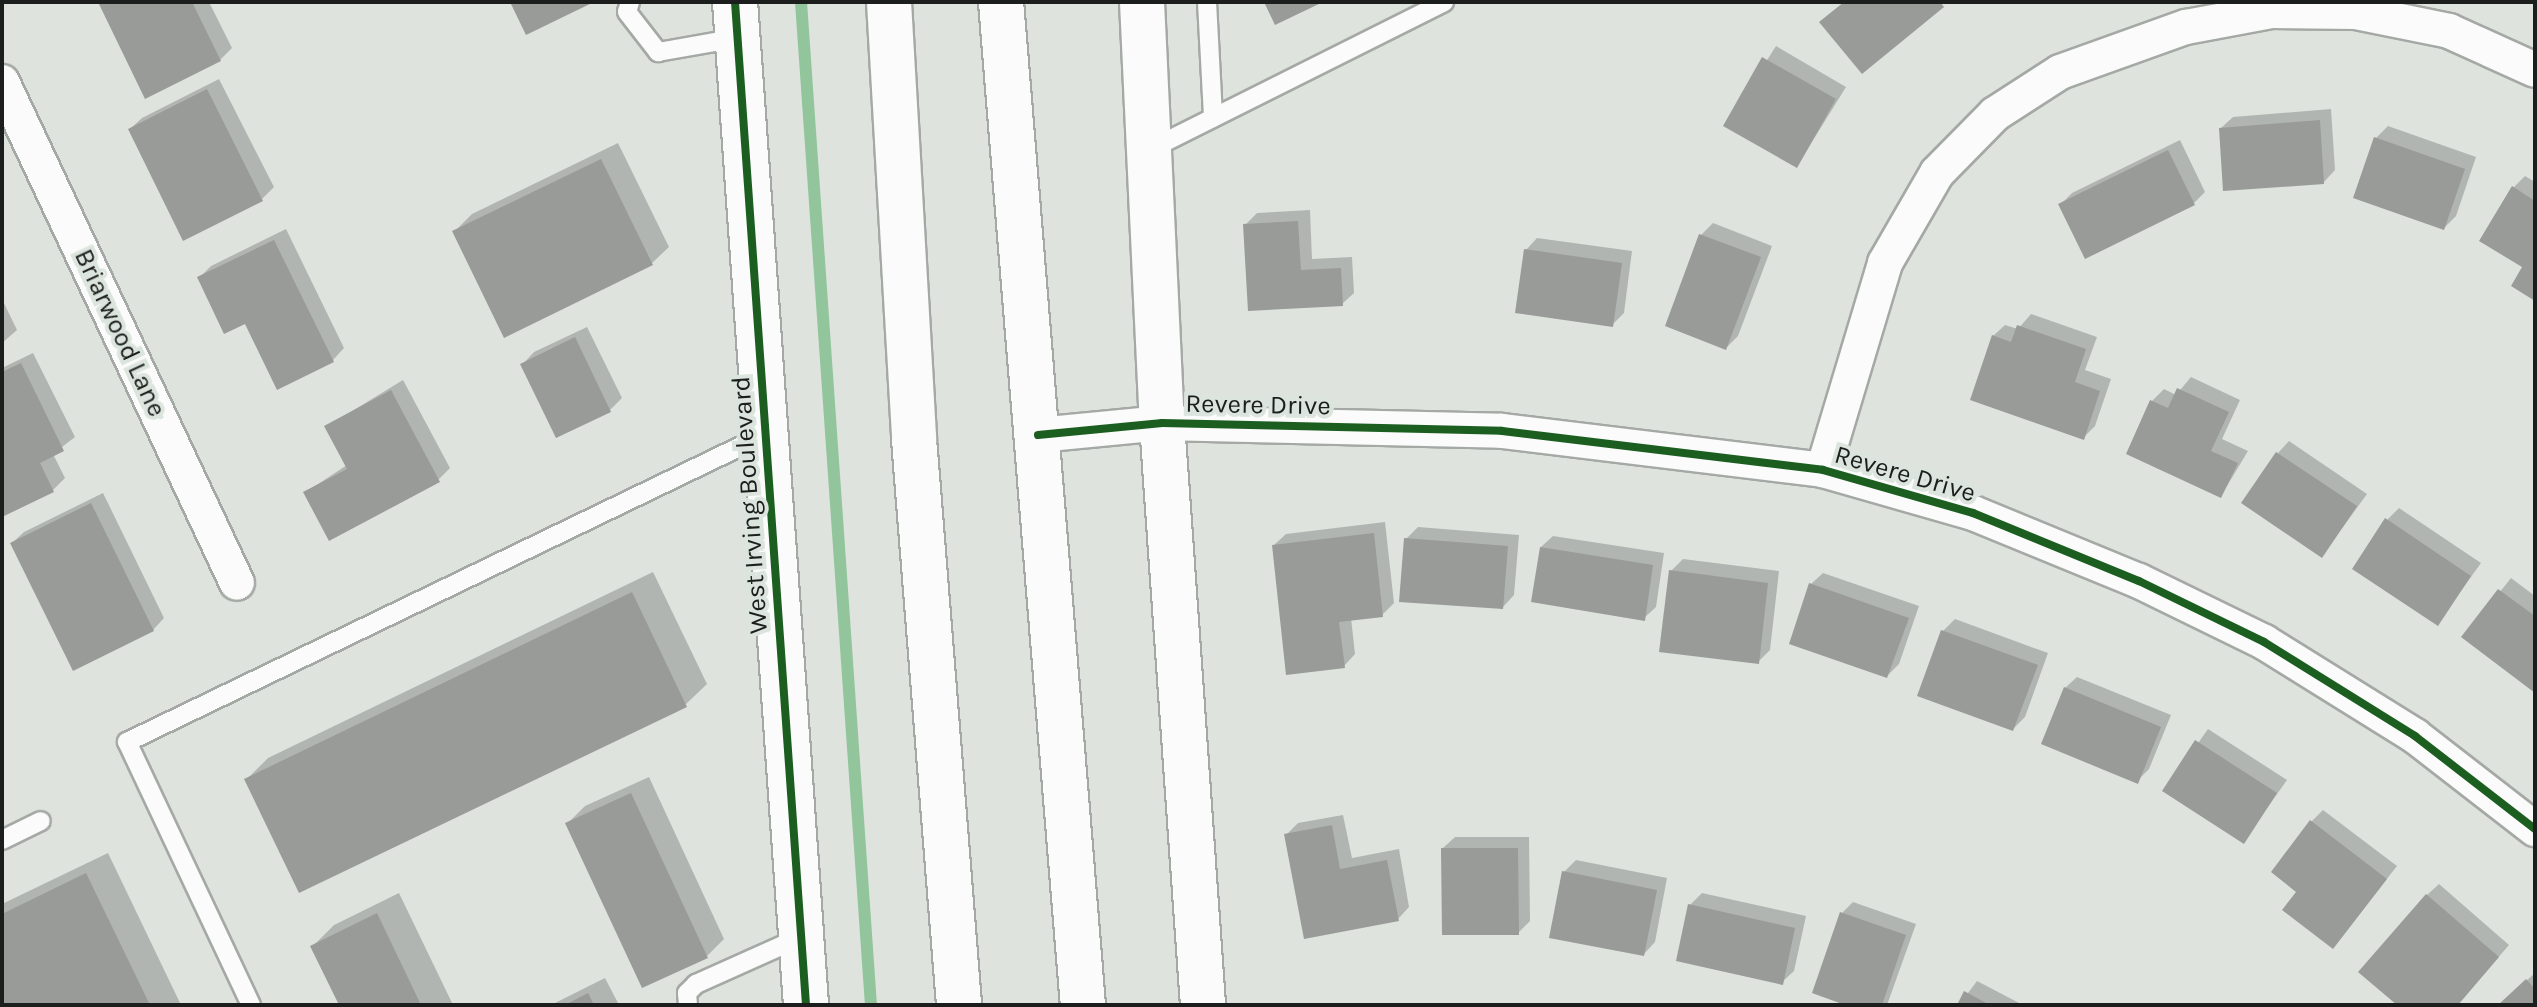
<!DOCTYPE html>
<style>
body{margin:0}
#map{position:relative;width:2537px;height:1007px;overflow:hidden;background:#dee3de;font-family:Karla,sans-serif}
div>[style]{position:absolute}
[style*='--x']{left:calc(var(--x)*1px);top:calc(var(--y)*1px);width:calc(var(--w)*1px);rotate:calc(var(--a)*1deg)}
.shadow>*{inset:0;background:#0003}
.stream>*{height:12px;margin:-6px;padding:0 6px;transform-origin:6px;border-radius:6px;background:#93c59c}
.building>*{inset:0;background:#989b98}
.roads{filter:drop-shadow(2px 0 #a5a9a5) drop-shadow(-2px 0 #a5a9a5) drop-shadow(0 2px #a5a9a5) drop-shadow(0 -2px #a5a9a5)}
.lane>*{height:18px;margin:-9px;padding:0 9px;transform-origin:9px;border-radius:9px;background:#fafbfa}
.street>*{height:34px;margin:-17px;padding:0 17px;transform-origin:17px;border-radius:17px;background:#fafbfa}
.secondary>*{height:44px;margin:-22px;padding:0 22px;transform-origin:22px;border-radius:22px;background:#fafbfa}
.primary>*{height:44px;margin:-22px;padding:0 22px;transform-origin:22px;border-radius:22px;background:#fafbfa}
.cycleway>*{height:8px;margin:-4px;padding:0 4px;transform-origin:4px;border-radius:4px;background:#1b5e20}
span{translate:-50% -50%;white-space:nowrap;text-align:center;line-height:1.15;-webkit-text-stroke:8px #dce5dd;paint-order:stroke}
.street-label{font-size:26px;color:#1b1e1c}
.frame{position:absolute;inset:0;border:4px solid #1b1e1c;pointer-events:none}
</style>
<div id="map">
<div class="shadow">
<div style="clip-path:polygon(100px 2px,209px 2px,232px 48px,220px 60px)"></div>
<div style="clip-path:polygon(1776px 46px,1846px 87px,1797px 166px,1726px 125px)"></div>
<div style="clip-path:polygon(219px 79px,274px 187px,262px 199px,130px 129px,142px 118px)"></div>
<div style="clip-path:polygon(2331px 109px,2335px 170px,2324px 182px,2221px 128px,2233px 117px)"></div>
<div style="clip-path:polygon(2388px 126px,2476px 157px,2456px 216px,2444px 228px,2376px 138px)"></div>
<div style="clip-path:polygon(2180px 140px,2205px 192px,2194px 203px,2060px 205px,2072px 193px)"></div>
<div style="clip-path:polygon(618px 143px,669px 247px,651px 264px,455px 231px,472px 214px)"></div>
<div style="clip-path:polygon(2525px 176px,2535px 182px,2535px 299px,2513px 188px)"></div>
<div style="clip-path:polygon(1310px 210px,1312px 259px,1352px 257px,1354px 293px,1342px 304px,1245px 225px,1257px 213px)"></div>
<div style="clip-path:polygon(1713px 223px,1772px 246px,1738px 336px,1726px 348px,1701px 235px)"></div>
<div style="clip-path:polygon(286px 229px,344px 348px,333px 360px,246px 321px,199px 278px,211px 266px)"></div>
<div style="clip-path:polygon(1537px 238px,1632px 251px,1624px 313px,1612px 325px,1526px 250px)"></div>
<div style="clip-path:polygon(2px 299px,17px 330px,2px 343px)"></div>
<div style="clip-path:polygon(2031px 314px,2097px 337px,2085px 370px,2111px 379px,2095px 426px,2083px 438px,1993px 336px,2005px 325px,2018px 329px)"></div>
<div style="clip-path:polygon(587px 327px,622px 398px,610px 410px,523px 364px,534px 352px)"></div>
<div style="clip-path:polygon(33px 353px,75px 437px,53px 454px,65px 478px,53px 490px,2px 515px,2px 368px)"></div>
<div style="clip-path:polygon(2191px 377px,2240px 400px,2222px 439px,2248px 451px,2221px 496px,2152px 401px,2164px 389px,2176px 395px)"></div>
<div style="clip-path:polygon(403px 380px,450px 468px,438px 480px,306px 492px,347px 465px,326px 427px)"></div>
<div style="clip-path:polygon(2289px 441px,2367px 494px,2322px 556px,2278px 453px)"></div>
<div style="clip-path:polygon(103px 493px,164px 618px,153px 630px,12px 543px,24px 532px)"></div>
<div style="clip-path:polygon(2399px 508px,2481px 563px,2438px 623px,2387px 520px)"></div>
<div style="clip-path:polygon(1385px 522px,1394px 603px,1382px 615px,1351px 618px,1355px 654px,1344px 666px,1274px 545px,1286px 534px)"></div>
<div style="clip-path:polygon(1418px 527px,1519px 535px,1514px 595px,1503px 607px,1406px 539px)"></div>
<div style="clip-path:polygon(1553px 536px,1664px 553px,1656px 607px,1644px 618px,1541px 547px)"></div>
<div style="clip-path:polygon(1683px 559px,1779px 571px,1770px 650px,1758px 662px,1671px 571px)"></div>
<div style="clip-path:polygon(653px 572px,707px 684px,685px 705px,247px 779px,268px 758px)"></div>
<div style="clip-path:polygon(1823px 573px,1919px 606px,1899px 664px,1887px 676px,1811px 584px)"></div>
<div style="clip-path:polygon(2511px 578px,2535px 596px,2535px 690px,2464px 637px)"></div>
<div style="clip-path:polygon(1955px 619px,2048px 653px,2025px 717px,2013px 729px,1943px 631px)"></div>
<div style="clip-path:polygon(2077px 677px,2171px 715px,2149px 769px,2137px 781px,2065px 688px)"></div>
<div style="clip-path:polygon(2208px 729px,2287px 780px,2243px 842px,2165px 790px)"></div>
<div style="clip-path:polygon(649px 777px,724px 939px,707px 956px,568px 823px,585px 806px)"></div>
<div style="clip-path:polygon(2323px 810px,2397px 866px,2333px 947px,2299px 891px,2311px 822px)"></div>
<div style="clip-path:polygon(1343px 815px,1352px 858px,1399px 849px,1409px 907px,1398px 919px,1286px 835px,1298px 823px)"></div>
<div style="clip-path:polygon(1455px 837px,1529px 837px,1530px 921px,1518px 933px,1443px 848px)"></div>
<div style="clip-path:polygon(108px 853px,181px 1005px,2px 1005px,2px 904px)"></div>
<div style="clip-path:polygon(1576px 860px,1667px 878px,1655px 942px,1644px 954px,1564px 872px)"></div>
<div style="clip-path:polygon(2439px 884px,2509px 945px,2457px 1005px,2400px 1005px,2427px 895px)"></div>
<div style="clip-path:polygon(399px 893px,453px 1005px,341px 1005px,313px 946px,334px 925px)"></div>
<div style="clip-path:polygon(1702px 893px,1806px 916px,1794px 971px,1782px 982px,1690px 905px)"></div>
<div style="clip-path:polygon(1853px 902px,1916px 924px,1887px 1005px,1851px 1005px,1841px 914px)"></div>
<div style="clip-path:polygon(2535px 973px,2535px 1005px,2499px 1005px)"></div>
<div style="clip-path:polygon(605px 978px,619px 1005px,551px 1005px)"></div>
<div style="clip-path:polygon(1977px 981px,2023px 1005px,1959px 1005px)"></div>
</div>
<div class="stream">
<div style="--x:801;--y:2;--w:1005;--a:86.01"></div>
</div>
<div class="building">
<div style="clip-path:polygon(98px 2px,192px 2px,221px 61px,145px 99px)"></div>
<div style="clip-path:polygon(510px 2px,594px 2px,526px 35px)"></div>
<div style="clip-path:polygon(1264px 2px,1323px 2px,1275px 25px)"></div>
<div style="clip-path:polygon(1844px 2px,1940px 2px,1944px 7px,1862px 74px,1819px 22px)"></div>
<div style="clip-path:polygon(1762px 57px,1836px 99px,1797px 168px,1723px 126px)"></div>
<div style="clip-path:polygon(207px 89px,263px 201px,183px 241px,128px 129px)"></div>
<div style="clip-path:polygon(2320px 120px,2324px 184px,2223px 191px,2219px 128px)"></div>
<div style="clip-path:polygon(2374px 137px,2465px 169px,2444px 230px,2353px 198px)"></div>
<div style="clip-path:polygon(2168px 150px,2195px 205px,2085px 259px,2058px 204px)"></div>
<div style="clip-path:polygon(601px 159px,653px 265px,504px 338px,452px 231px)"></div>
<div style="clip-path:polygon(2512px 186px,2535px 201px,2535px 301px,2511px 286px,2522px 267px,2479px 241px)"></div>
<div style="clip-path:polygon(1298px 221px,1301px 270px,1341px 268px,1343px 306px,1248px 311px,1243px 224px)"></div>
<div style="clip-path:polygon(1699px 234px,1761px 257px,1726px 350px,1665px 326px)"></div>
<div style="clip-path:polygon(274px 240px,334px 362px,277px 390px,245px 324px,224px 334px,197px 277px)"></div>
<div style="clip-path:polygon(1524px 249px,1622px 263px,1613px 327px,1515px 313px)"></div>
<div style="clip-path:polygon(2017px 325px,2086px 349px,2075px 382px,2100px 391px,2084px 440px,1970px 400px,1992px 335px,2011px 342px)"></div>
<div style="clip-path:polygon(575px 337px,611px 412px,556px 438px,520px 364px)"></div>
<div style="clip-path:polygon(21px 363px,64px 451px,40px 463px,54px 492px,2px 517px,2px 372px)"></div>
<div style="clip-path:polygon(2177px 388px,2229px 412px,2211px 451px,2238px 463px,2221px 498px,2126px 454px,2150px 400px,2168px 408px)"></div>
<div style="clip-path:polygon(391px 390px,440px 482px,329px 541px,303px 492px,347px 469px,324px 426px)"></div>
<div style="clip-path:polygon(2276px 452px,2357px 506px,2322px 558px,2241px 503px)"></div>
<div style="clip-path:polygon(91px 503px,154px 631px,73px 671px,10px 543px)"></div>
<div style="clip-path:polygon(2385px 518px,2471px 576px,2438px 626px,2352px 569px)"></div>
<div style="clip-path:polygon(1374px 533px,1383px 617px,1339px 622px,1345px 668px,1286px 675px,1272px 545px)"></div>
<div style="clip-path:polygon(1404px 538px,1508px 546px,1503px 609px,1399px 602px)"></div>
<div style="clip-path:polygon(1540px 547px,1653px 565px,1645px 621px,1531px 602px)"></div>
<div style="clip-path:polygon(1669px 570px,1768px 583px,1759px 664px,1659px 652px)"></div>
<div style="clip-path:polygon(1809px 583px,1909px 618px,1887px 678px,1789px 644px)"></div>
<div style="clip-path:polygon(2498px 589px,2535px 616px,2535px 693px,2461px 637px)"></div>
<div style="clip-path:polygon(632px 592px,687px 707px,299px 893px,244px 779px)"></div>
<div style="clip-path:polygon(1941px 630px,2038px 665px,2013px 731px,1917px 696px)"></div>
<div style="clip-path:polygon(2064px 687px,2161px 727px,2138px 784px,2041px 744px)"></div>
<div style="clip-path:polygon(2195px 740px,2277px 793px,2244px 844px,2162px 791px)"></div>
<div style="clip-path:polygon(631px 793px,708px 958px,642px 988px,565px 823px)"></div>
<div style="clip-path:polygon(2310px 820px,2387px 879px,2333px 949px,2282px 910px,2296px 892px,2271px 872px)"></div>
<div style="clip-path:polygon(1332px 825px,1340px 869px,1387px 860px,1399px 921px,1304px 939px,1284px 834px)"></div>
<div style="clip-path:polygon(1441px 848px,1518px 848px,1519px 935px,1442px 935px)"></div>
<div style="clip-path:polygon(1562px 871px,1657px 890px,1644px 956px,1549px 938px)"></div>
<div style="clip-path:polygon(86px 873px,150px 1005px,2px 1005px,2px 914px)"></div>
<div style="clip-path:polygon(2426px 894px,2499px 957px,2458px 1005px,2397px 1005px,2358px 972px)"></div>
<div style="clip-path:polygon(1688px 904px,1795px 928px,1783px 985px,1676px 961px)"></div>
<div style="clip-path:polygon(1840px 912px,1906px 935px,1882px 1005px,1845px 1005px,1812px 993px)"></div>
<div style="clip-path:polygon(377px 913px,421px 1005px,339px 1005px,310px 946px)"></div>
<div style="clip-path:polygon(2526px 979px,2535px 989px,2535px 1005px,2498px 1005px)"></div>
<div style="clip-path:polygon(1964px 991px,1990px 1005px,1957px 1005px)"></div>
<div style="clip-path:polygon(588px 993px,594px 1005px,565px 1005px)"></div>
</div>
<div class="roads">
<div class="lane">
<div style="--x:630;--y:2;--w:10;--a:107"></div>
<div style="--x:627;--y:12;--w:51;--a:52.2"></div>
<div style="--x:658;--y:52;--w:80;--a:-10"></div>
<div style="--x:1207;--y:2;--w:116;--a:87"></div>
<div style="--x:1149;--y:150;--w:330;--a:-26.6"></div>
<div style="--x:2;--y:840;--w:43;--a:-26"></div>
<div style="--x:251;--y:1005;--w:291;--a:-115.2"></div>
<div style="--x:127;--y:742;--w:709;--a:-25.73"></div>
<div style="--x:688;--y:1005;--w:12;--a:-95"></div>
<div style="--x:687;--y:993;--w:13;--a:-45"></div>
<div style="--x:696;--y:984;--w:115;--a:-24.1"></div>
</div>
<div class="street">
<div style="--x:2;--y:82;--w:553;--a:64.87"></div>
<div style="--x:1038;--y:435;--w:125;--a:-5.5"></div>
<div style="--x:1162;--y:423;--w:340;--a:1.3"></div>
<div style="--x:1502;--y:431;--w:323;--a:6.9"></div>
<div style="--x:1823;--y:470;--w:156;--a:16"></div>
<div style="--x:1973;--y:513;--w:179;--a:22.3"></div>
<div style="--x:2139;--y:581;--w:139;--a:26"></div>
<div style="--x:2264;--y:642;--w:178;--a:31.9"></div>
<div style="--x:2415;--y:736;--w:152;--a:37.8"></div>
<div style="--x:1823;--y:470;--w:216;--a:-73.3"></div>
<div style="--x:1885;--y:263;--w:104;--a:-60"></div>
<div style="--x:1937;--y:173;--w:83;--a:-45.5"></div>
<div style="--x:1995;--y:114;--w:77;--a:-32.9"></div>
<div style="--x:2060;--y:72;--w:134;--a:-19.7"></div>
<div style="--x:2186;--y:27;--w:87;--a:-10.5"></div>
<div style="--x:2272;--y:11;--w:84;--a:0.7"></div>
<div style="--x:2356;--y:12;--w:95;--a:11.5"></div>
<div style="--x:2449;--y:31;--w:94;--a:24.4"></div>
</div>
<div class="secondary">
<div style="--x:735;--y:2;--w:1006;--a:85.95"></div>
<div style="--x:1142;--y:2;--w:421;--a:87.3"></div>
<div style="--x:1162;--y:423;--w:583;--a:85.97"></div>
</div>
<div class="primary">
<div style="--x:889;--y:2;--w:438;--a:86.7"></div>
<div style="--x:914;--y:439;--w:568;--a:85.45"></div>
<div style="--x:1001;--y:2;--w:1006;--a:85.33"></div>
</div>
</div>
<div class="cycleway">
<div style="--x:735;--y:2;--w:1006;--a:85.95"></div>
<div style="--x:1038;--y:435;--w:125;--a:-5.5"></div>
<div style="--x:1162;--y:423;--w:340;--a:1.3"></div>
<div style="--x:1502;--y:431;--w:323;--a:6.9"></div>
<div style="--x:1823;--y:470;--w:156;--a:16"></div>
<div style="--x:1973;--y:513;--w:179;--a:22.3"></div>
<div style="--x:2139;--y:581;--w:139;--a:26"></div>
<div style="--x:2264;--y:642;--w:178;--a:31.9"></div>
<div style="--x:2415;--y:736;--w:152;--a:37.8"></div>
</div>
<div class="street-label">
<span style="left:120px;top:333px;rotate:65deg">Briarwood Lane</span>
<span style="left:1258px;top:405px;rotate:1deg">Revere Drive</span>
<span style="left:1905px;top:474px;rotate:16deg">Revere Drive</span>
<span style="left:750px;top:505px;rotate:-94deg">West Irving Boulevard</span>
</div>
<div class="frame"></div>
</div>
